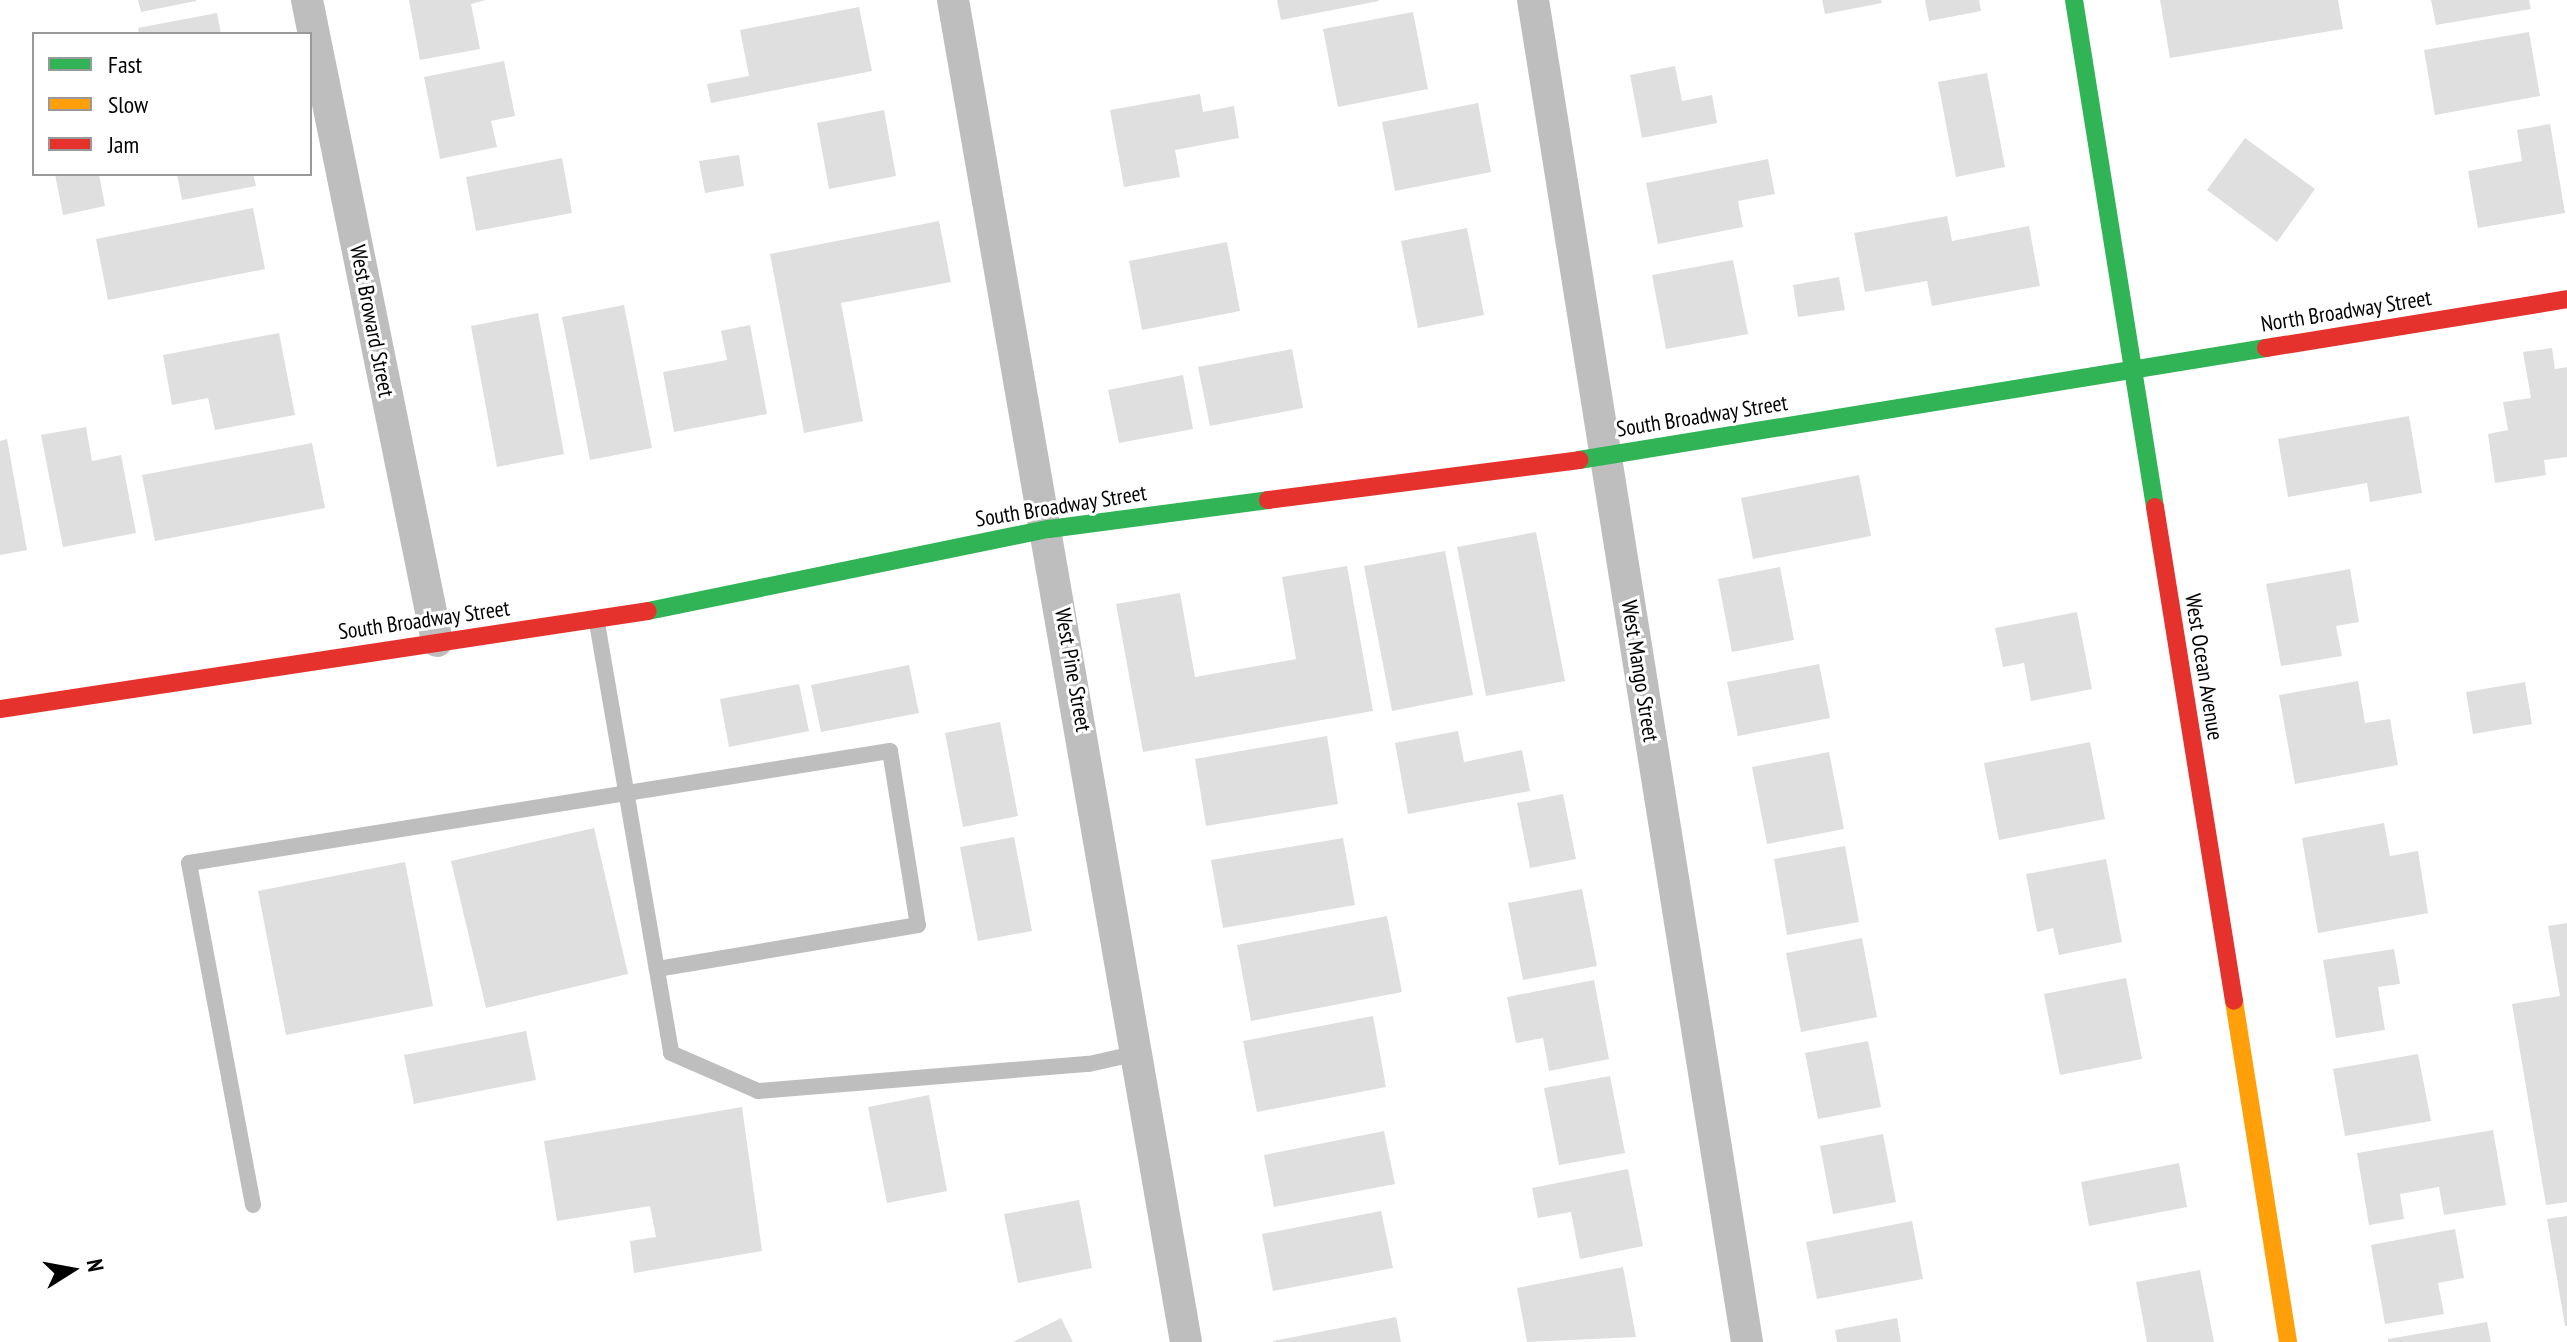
<!DOCTYPE html>
<style>
body{margin:0}
#map{position:relative;width:2567px;height:1342px;overflow:hidden;background:#fff;font-family:"PT Sans Narrow",sans-serif}
div>[style]{position:absolute}
[style*='--x']{left:calc(var(--x)*1px);top:calc(var(--y)*1px);width:calc(var(--w)*1px);rotate:calc(var(--a)*1deg)}
.building>*{inset:0;background:#dfdfdf}
.lane>*{height:16px;margin:-8px;padding:0 8px;transform-origin:8px;border-radius:8px;background:#bebebe}
.street>*{height:32px;margin:-16px;padding:0 16px;transform-origin:16px;border-radius:16px;background:#bebebe}
.fast>*{height:18px;margin:-9px;padding:0 9px;transform-origin:9px;border-radius:9px;background:#30b455}
.slow>*{height:18px;margin:-9px;padding:0 9px;transform-origin:9px;border-radius:9px;background:#ff9f0a}
.jam>*{height:18px;margin:-9px;padding:0 9px;transform-origin:9px;border-radius:9px;background:#e5322d}
span{translate:-50% -50%;white-space:nowrap;text-align:center;line-height:1.15;-webkit-text-stroke:6px #fff;paint-order:stroke}
.street-label{font-size:22px;color:#000}
.legend{position:absolute;left:32px;top:32px;width:280px;height:144px;box-sizing:border-box;background:#fff;border:2px solid #999;margin:0;padding:10px 14px;list-style:none;font-size:24px;color:#000}
.legend li{display:flex;align-items:center;gap:16px;height:40px}
.legend b{width:40px;border:2px solid #999}
.north{position:absolute;left:32px;top:1230px;width:80px;height:80px;-webkit-text-stroke:6px #fff;paint-order:stroke;rotate:79deg;font-size:22px;font-weight:700;line-height:32px;text-align:center;color:#000}
.north::after{content:'';display:block;margin:auto;width:28px;height:36px;background:#000;clip-path:polygon(50% 0,100% 100%,50% 72%,0 100%)}
</style>
<div id="map">
<div class="building">
<div style="clip-path:polygon(138px 0,196px 0,196px 1px,141px 12px)"></div>
<div style="clip-path:polygon(409px 0,486px 0,471px 4px,480px 49px,420px 60px)"></div>
<div style="clip-path:polygon(1277px 0,1378px 0,1379px 1px,1281px 20px)"></div>
<div style="clip-path:polygon(1822px 0,1881px 0,1882px 3px,1825px 14px)"></div>
<div style="clip-path:polygon(1925px 0,1979px 0,1981px 11px,1929px 21px)"></div>
<div style="clip-path:polygon(2160px 0,2338px 0,2343px 29px,2170px 58px)"></div>
<div style="clip-path:polygon(2431px 0,2529px 0,2531px 9px,2436px 25px)"></div>
<div style="clip-path:polygon(859px 7px,872px 71px,711px 103px,707px 84px,749px 76px,740px 30px)"></div>
<div style="clip-path:polygon(1413px 12px,1428px 89px,1338px 107px,1323px 29px)"></div>
<div style="clip-path:polygon(217px 13px,221px 34px,139px 34px,138px 28px)"></div>
<div style="clip-path:polygon(2529px 32px,2540px 96px,2435px 115px,2424px 50px)"></div>
<div style="clip-path:polygon(504px 61px,515px 116px,491px 121px,497px 147px,440px 159px,424px 77px)"></div>
<div style="clip-path:polygon(1675px 66px,1682px 101px,1712px 95px,1717px 123px,1642px 138px,1630px 75px)"></div>
<div style="clip-path:polygon(1987px 73px,2005px 167px,1956px 177px,1938px 82px)"></div>
<div style="clip-path:polygon(1200px 94px,1203px 112px,1234px 106px,1239px 138px,1175px 150px,1180px 177px,1124px 187px,1110px 110px)"></div>
<div style="clip-path:polygon(1478px 103px,1491px 172px,1395px 191px,1382px 122px)"></div>
<div style="clip-path:polygon(884px 110px,896px 176px,829px 189px,817px 123px)"></div>
<div style="clip-path:polygon(2550px 124px,2565px 213px,2478px 228px,2468px 171px,2522px 161px,2517px 130px)"></div>
<div style="clip-path:polygon(2245px 138px,2315px 189px,2277px 242px,2207px 190px)"></div>
<div style="clip-path:polygon(739px 155px,744px 186px,705px 193px,699px 161px)"></div>
<div style="clip-path:polygon(562px 158px,572px 213px,476px 231px,466px 177px)"></div>
<div style="clip-path:polygon(1768px 159px,1775px 194px,1738px 201px,1743px 227px,1658px 244px,1646px 183px)"></div>
<div style="clip-path:polygon(55px 174px,99px 174px,105px 206px,63px 215px)"></div>
<div style="clip-path:polygon(177px 174px,253px 174px,256px 186px,182px 200px)"></div>
<div style="clip-path:polygon(253px 208px,265px 269px,108px 300px,96px 239px)"></div>
<div style="clip-path:polygon(1947px 216px,1952px 241px,2029px 226px,2040px 286px,1932px 306px,1927px 281px,1865px 292px,1854px 233px)"></div>
<div style="clip-path:polygon(939px 221px,951px 282px,841px 303px,863px 421px,804px 433px,770px 254px)"></div>
<div style="clip-path:polygon(1467px 228px,1484px 315px,1418px 328px,1401px 241px)"></div>
<div style="clip-path:polygon(1227px 242px,1240px 311px,1142px 330px,1129px 261px)"></div>
<div style="clip-path:polygon(1733px 260px,1748px 334px,1666px 349px,1652px 275px)"></div>
<div style="clip-path:polygon(1839px 277px,1845px 310px,1798px 317px,1793px 285px)"></div>
<div style="clip-path:polygon(624px 305px,652px 448px,590px 460px,562px 317px)"></div>
<div style="clip-path:polygon(538px 313px,564px 454px,497px 467px,471px 326px)"></div>
<div style="clip-path:polygon(750px 325px,767px 414px,674px 432px,663px 372px,727px 360px,721px 331px)"></div>
<div style="clip-path:polygon(279px 333px,295px 415px,215px 430px,208px 398px,172px 405px,163px 355px)"></div>
<div style="clip-path:polygon(2552px 348px,2555px 369px,2567px 367px,2567px 457px,2544px 460px,2546px 475px,2495px 483px,2488px 434px,2508px 430px,2503px 402px,2531px 398px,2523px 352px)"></div>
<div style="clip-path:polygon(1292px 349px,1303px 408px,1210px 426px,1198px 367px)"></div>
<div style="clip-path:polygon(1183px 375px,1193px 429px,1119px 443px,1108px 390px)"></div>
<div style="clip-path:polygon(2409px 416px,2422px 493px,2370px 502px,2367px 483px,2288px 497px,2278px 439px)"></div>
<div style="clip-path:polygon(86px 427px,92px 461px,121px 455px,136px 533px,63px 547px,41px 435px)"></div>
<div style="clip-path:polygon(7px 439px,27px 550px,0 555px,0 441px)"></div>
<div style="clip-path:polygon(312px 443px,325px 508px,155px 541px,142px 475px)"></div>
<div style="clip-path:polygon(1859px 475px,1871px 536px,1753px 559px,1741px 498px)"></div>
<div style="clip-path:polygon(1536px 532px,1565px 681px,1486px 696px,1457px 547px)"></div>
<div style="clip-path:polygon(1445px 551px,1473px 695px,1392px 711px,1364px 566px)"></div>
<div style="clip-path:polygon(1347px 566px,1373px 711px,1143px 752px,1116px 604px,1180px 593px,1195px 677px,1296px 659px,1282px 577px)"></div>
<div style="clip-path:polygon(1780px 567px,1794px 640px,1732px 652px,1718px 579px)"></div>
<div style="clip-path:polygon(2350px 569px,2359px 622px,2336px 626px,2342px 656px,2281px 666px,2266px 584px)"></div>
<div style="clip-path:polygon(2077px 612px,2092px 689px,2031px 701px,2024px 663px,2003px 667px,1995px 628px)"></div>
<div style="clip-path:polygon(1819px 664px,1830px 718px,1738px 736px,1727px 682px)"></div>
<div style="clip-path:polygon(909px 665px,919px 713px,821px 732px,811px 685px)"></div>
<div style="clip-path:polygon(2358px 681px,2365px 723px,2390px 719px,2398px 765px,2295px 784px,2279px 695px)"></div>
<div style="clip-path:polygon(2525px 682px,2532px 724px,2473px 734px,2466px 692px)"></div>
<div style="clip-path:polygon(799px 684px,809px 731px,729px 747px,720px 699px)"></div>
<div style="clip-path:polygon(1000px 722px,1018px 816px,963px 827px,945px 733px)"></div>
<div style="clip-path:polygon(1458px 731px,1464px 762px,1522px 750px,1530px 791px,1408px 814px,1395px 743px)"></div>
<div style="clip-path:polygon(1327px 736px,1338px 804px,1206px 826px,1195px 759px)"></div>
<div style="clip-path:polygon(2090px 742px,2105px 819px,1999px 840px,1984px 763px)"></div>
<div style="clip-path:polygon(1829px 752px,1844px 829px,1767px 844px,1752px 767px)"></div>
<div style="clip-path:polygon(1563px 794px,1576px 859px,1530px 868px,1517px 803px)"></div>
<div style="clip-path:polygon(2384px 823px,2390px 856px,2418px 851px,2428px 913px,2318px 933px,2302px 838px)"></div>
<div style="clip-path:polygon(594px 828px,628px 974px,486px 1008px,451px 861px)"></div>
<div style="clip-path:polygon(1014px 837px,1032px 931px,978px 941px,960px 847px)"></div>
<div style="clip-path:polygon(1343px 838px,1355px 905px,1223px 928px,1211px 860px)"></div>
<div style="clip-path:polygon(1845px 846px,1859px 922px,1787px 935px,1774px 859px)"></div>
<div style="clip-path:polygon(2106px 859px,2122px 942px,2059px 955px,2053px 928px,2037px 932px,2026px 874px)"></div>
<div style="clip-path:polygon(405px 862px,433px 1006px,286px 1035px,258px 891px)"></div>
<div style="clip-path:polygon(1582px 889px,1597px 966px,1523px 980px,1508px 903px)"></div>
<div style="clip-path:polygon(1387px 916px,1402px 992px,1251px 1021px,1237px 945px)"></div>
<div style="clip-path:polygon(2567px 923px,2567px 1202px,2546px 1205px,2512px 1004px,2560px 996px,2548px 926px)"></div>
<div style="clip-path:polygon(1862px 938px,1877px 1017px,1801px 1032px,1786px 953px)"></div>
<div style="clip-path:polygon(2394px 949px,2400px 984px,2378px 987px,2385px 1030px,2336px 1038px,2323px 960px)"></div>
<div style="clip-path:polygon(2126px 978px,2142px 1059px,2060px 1075px,2044px 994px)"></div>
<div style="clip-path:polygon(1594px 980px,1609px 1059px,1549px 1071px,1543px 1038px,1516px 1043px,1507px 997px)"></div>
<div style="clip-path:polygon(1373px 1016px,1386px 1087px,1257px 1112px,1243px 1041px)"></div>
<div style="clip-path:polygon(526px 1031px,536px 1080px,414px 1104px,404px 1055px)"></div>
<div style="clip-path:polygon(1868px 1041px,1881px 1107px,1818px 1119px,1805px 1053px)"></div>
<div style="clip-path:polygon(2418px 1054px,2431px 1121px,2345px 1136px,2333px 1069px)"></div>
<div style="clip-path:polygon(1610px 1076px,1625px 1153px,1559px 1165px,1544px 1088px)"></div>
<div style="clip-path:polygon(929px 1095px,947px 1191px,887px 1203px,868px 1107px)"></div>
<div style="clip-path:polygon(742px 1107px,762px 1251px,634px 1273px,630px 1241px,656px 1237px,650px 1206px,557px 1221px,544px 1141px)"></div>
<div style="clip-path:polygon(2493px 1130px,2506px 1205px,2444px 1215px,2439px 1187px,2400px 1194px,2404px 1219px,2369px 1225px,2357px 1153px)"></div>
<div style="clip-path:polygon(1384px 1131px,1395px 1184px,1274px 1207px,1264px 1155px)"></div>
<div style="clip-path:polygon(1883px 1134px,1896px 1202px,1833px 1214px,1820px 1146px)"></div>
<div style="clip-path:polygon(2179px 1163px,2187px 1207px,2089px 1226px,2081px 1182px)"></div>
<div style="clip-path:polygon(1628px 1169px,1643px 1246px,1580px 1259px,1571px 1212px,1538px 1218px,1532px 1188px)"></div>
<div style="clip-path:polygon(1079px 1200px,1092px 1268px,1018px 1283px,1004px 1214px)"></div>
<div style="clip-path:polygon(1381px 1211px,1393px 1268px,1273px 1291px,1262px 1234px)"></div>
<div style="clip-path:polygon(2567px 1216px,2567px 1326px,2565px 1326px,2547px 1219px)"></div>
<div style="clip-path:polygon(1912px 1221px,1923px 1279px,1817px 1299px,1806px 1242px)"></div>
<div style="clip-path:polygon(2455px 1229px,2464px 1278px,2438px 1283px,2444px 1314px,2385px 1324px,2371px 1245px)"></div>
<div style="clip-path:polygon(1623px 1267px,1636px 1337px,1527px 1342px,1517px 1288px)"></div>
<div style="clip-path:polygon(2200px 1270px,2214px 1342px,2147px 1342px,2136px 1282px)"></div>
<div style="clip-path:polygon(1396px 1317px,1401px 1342px,1273px 1342px,1273px 1341px)"></div>
<div style="clip-path:polygon(1061px 1318px,1073px 1342px,1013px 1342px)"></div>
<div style="clip-path:polygon(1897px 1318px,1901px 1342px,1837px 1342px,1835px 1330px)"></div>
<div style="clip-path:polygon(2487px 1322px,2491px 1342px,2388px 1342px,2388px 1339px)"></div>
</div>
<div class="lane">
<div style="--x:597;--y:623;--w:436;--a:80.2"></div>
<div style="--x:671;--y:1053;--w:95;--a:23.6"></div>
<div style="--x:758;--y:1091;--w:332;--a:-4.7"></div>
<div style="--x:1089;--y:1064;--w:50;--a:-12.7"></div>
<div style="--x:253;--y:1205;--w:348;--a:-100.6"></div>
<div style="--x:189;--y:863;--w:710;--a:-9.08"></div>
<div style="--x:890;--y:751;--w:176;--a:80.9"></div>
<div style="--x:918;--y:925;--w:265;--a:170.4"></div>
</div>
<div class="street">
<div style="--x:307;--y:0;--w:654;--a:78.54"></div>
<div style="--x:953;--y:0;--w:1362;--a:80.15"></div>
<div style="--x:1533;--y:0;--w:1359;--a:80.94"></div>
</div>
<div class="fast">
<div style="--x:2074;--y:0;--w:513;--a:80.92"></div>
<div style="--x:1579;--y:460;--w:696;--a:-9.26"></div>
<div style="--x:648;--y:611;--w:409;--a:-11.6"></div>
<div style="--x:1049;--y:529;--w:221;--a:-7.5"></div>
</div>
<div class="slow">
<div style="--x:2234;--y:1001;--w:345;--a:81"></div>
</div>
<div class="jam">
<div style="--x:2266;--y:348;--w:305;--a:-9.2"></div>
<div style="--x:1268;--y:500;--w:314;--a:-7.3"></div>
<div style="--x:2155;--y:507;--w:500;--a:80.91"></div>
<div style="--x:0;--y:709;--w:655;--a:-8.6"></div>
</div>
<div class="street-label">
<span style="left:2346px;top:311px;rotate:-9deg">North Broadway Street</span>
<span style="left:372px;top:321px;rotate:79deg">West Broward Street</span>
<span style="left:1702px;top:416px;rotate:-9deg">South Broadway Street</span>
<span style="left:1061px;top:506px;rotate:-9deg">South Broadway Street</span>
<span style="left:424px;top:620px;rotate:-8deg">South Broadway Street</span>
<span style="left:2204px;top:667px;rotate:81deg">West Ocean Avenue</span>
<span style="left:1073px;top:670px;rotate:80deg">West Pine Street</span>
<span style="left:1640px;top:671px;rotate:81deg">West Mango Street</span>
</div>
<ul class="legend">
<li><b style="height:10px;background:#30b455"></b>Fast</li>
<li><b style="height:10px;background:#ff9f0a"></b>Slow</li>
<li><b style="height:10px;background:#e5322d"></b>Jam</li>
</ul>
<div class="north">N</div>
</div>
